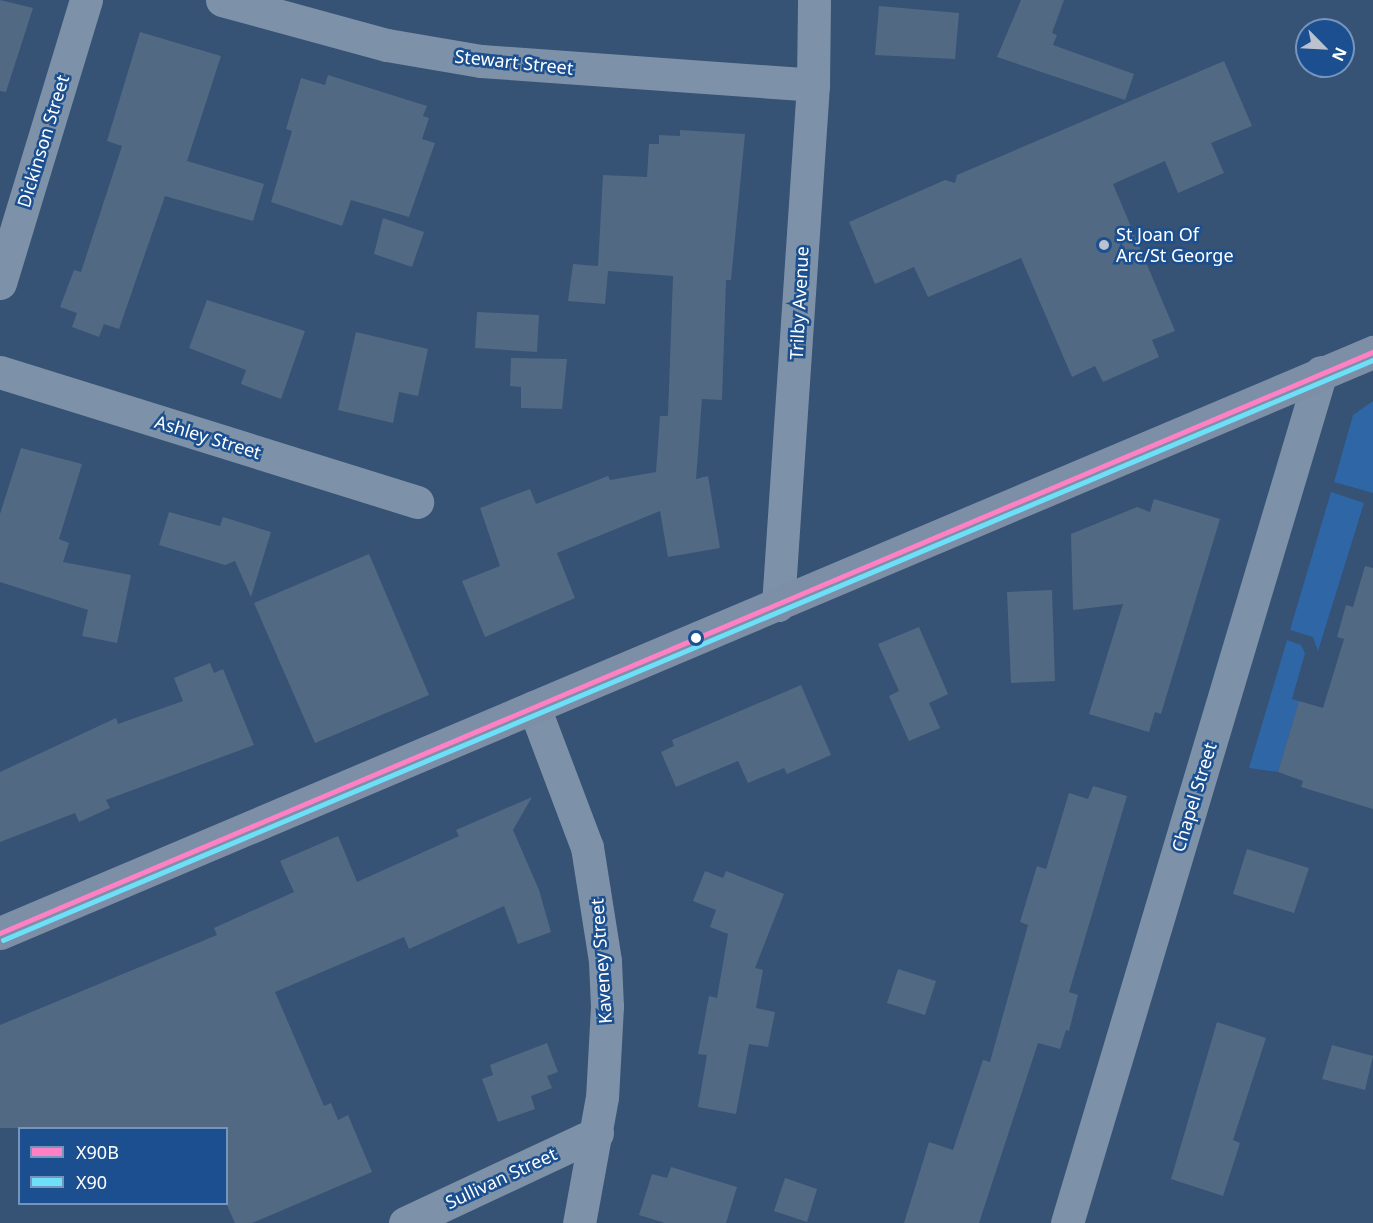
<!DOCTYPE html>
<style>
body{margin:0}
#map{position:relative;width:1373px;height:1223px;overflow:hidden;background:#365274;font-family:"Noto Sans",sans-serif}
div>[style]{position:absolute}
[style*='--x']{left:calc(var(--x)*1px);top:calc(var(--y)*1px);width:calc(var(--w)*1px);rotate:calc(var(--a)*1deg)}
.green>*{inset:0;background:#2f66a5}
.building>*{inset:0;background:#526984}
.minor>*{height:33px;margin:-16.5px;padding:0 16.5px;transform-origin:16.5px;border-radius:16.5px;background:#7d92a8}
.major>*{height:33px;margin:-16.5px;padding:0 16.5px;transform-origin:16.5px;border-radius:16.5px;background:#7d8ea7}
.bus-1>*{height:4.5px;margin:-2.25px;padding:0 2.25px;transform-origin:2.25px;border-radius:2.25px;background:#ff80c5}
.bus-2>*{height:4.5px;margin:-2.25px;padding:0 2.25px;transform-origin:2.25px;border-radius:2.25px;background:#6ddff8}
.dots>*{width:16px;height:16px;translate:-50% -50%;box-sizing:border-box;border:3px solid #1b4f8f;border-radius:50%}
span{translate:-50% -50%;white-space:nowrap;text-align:center;line-height:1.15;-webkit-text-stroke:5px #1b4f8f;paint-order:stroke}
.street-label{font-size:18px;color:#fff}
.poi-label{font-size:18px;color:#fff}
.left{translate:0 -50%;text-align:left}
.legend{position:absolute;left:18px;top:1127px;width:210px;height:78px;box-sizing:border-box;background:#1b4f8f;border:2px solid #7695bc;margin:0;padding:8px 10px;list-style:none;font-size:18px;color:#fff}
.legend li{display:flex;align-items:center;gap:12px;height:30px}
.legend b{width:30px;border:2px solid #7695bc}
.north{position:absolute;left:1295px;top:18px;width:60px;height:60px;box-sizing:border-box;background:#1b4f8f;border:2px solid #7695bc;border-radius:50%;rotate:114deg;font-size:16px;font-weight:700;line-height:24px;text-align:center;color:#fff}
.north::after{content:'';display:block;margin:auto;width:21px;height:27px;background:#b9c2ce;clip-path:polygon(50% 0,100% 100%,50% 72%,0 100%)}
</style>
<div id="map">
<div class="green">
<div style="clip-path:polygon(1373px 401px,1373px 493px,1334px 482px,1353px 415px)"></div>
<div style="clip-path:polygon(1331px 492px,1364px 503px,1318px 651px,1313px 637px,1290px 630px)"></div>
<div style="clip-path:polygon(1287px 640px,1301px 645px,1305px 653px,1292px 699px,1299px 701px,1278px 772px,1249px 768px)"></div>
</div>
<div class="building">
<div style="clip-path:polygon(0 0,33px 8px,6px 92px,0 91px)"></div>
<div style="clip-path:polygon(1021px 0,1064px 0,1052px 33px,1057px 35px,1053px 45px,1134px 74px,1125px 100px,997px 57px)"></div>
<div style="clip-path:polygon(879px 6px,959px 13px,955px 59px,875px 55px)"></div>
<div style="clip-path:polygon(140px 32px,221px 56px,187px 161px,264px 184px,253px 221px,165px 196px,119px 329px,104px 324px,99px 337px,72px 327px,77px 313px,60px 307px,74px 270px,81px 272px,122px 146px,107px 141px)"></div>
<div style="clip-path:polygon(1224px 61px,1252px 126px,1211px 143px,1224px 173px,1178px 193px,1165px 161px,1113px 184px,1175px 331px,1152px 340px,1159px 357px,1103px 382px,1095px 366px,1072px 377px,1021px 258px,928px 297px,914px 267px,875px 284px,849px 222px,945px 180px,955px 183px,957px 175px)"></div>
<div style="clip-path:polygon(328px 75px,427px 106px,423px 116px,429px 118px,422px 139px,435px 143px,409px 217px,351px 200px,342px 226px,271px 202px,292px 131px,286px 129px,301px 78px,325px 85px)"></div>
<div style="clip-path:polygon(680px 130px,745px 134px,731px 280px,726px 280px,722px 400px,702px 399px,696px 479px,708px 476px,720px 548px,668px 557px,660px 511px,557px 553px,575px 598px,485px 637px,462px 581px,500px 566px,480px 508px,530px 489px,536px 504px,608px 476px,610px 480px,656px 472px,660px 416px,668px 416px,673px 276px,608px 271px,605px 304px,568px 301px,573px 264px,598px 266px,603px 175px,647px 177px,649px 144px,659px 144px,659px 135px,680px 136px)"></div>
<div style="clip-path:polygon(383px 218px,424px 232px,412px 267px,374px 254px)"></div>
<div style="clip-path:polygon(207px 300px,305px 331px,281px 399px,241px 384px,246px 370px,189px 348px)"></div>
<div style="clip-path:polygon(477px 312px,539px 315px,537px 352px,475px 348px)"></div>
<div style="clip-path:polygon(356px 332px,428px 349px,418px 396px,399px 392px,393px 423px,338px 410px)"></div>
<div style="clip-path:polygon(511px 358px,567px 359px,562px 409px,521px 408px,521px 387px,510px 386px)"></div>
<div style="clip-path:polygon(21px 448px,82px 464px,59px 539px,69px 543px,63px 562px,131px 575px,117px 643px,82px 636px,88px 610px,0 582px,0 514px)"></div>
<div style="clip-path:polygon(1154px 499px,1220px 519px,1161px 714px,1155px 712px,1149px 732px,1089px 714px,1123px 604px,1073px 610px,1071px 534px,1137px 507px,1150px 512px)"></div>
<div style="clip-path:polygon(169px 512px,220px 526px,223px 517px,271px 532px,251px 597px,235px 561px,225px 565px,159px 545px)"></div>
<div style="clip-path:polygon(369px 554px,429px 695px,315px 743px,254px 603px)"></div>
<div style="clip-path:polygon(1365px 566px,1373px 568px,1373px 809px,1301px 787px,1303px 781px,1278px 772px,1299px 701px,1323px 708px,1344px 639px,1337px 637px,1346px 605px,1353px 607px)"></div>
<div style="clip-path:polygon(1052px 590px,1055px 681px,1011px 683px,1007px 592px)"></div>
<div style="clip-path:polygon(919px 627px,948px 694px,929px 703px,940px 728px,909px 741px,889px 696px,899px 691px,878px 644px)"></div>
<div style="clip-path:polygon(210px 663px,214px 673px,223px 669px,254px 745px,106px 800px,110px 808px,79px 822px,75px 813px,0 842px,0 772px,116px 718px,118px 724px,183px 701px,174px 678px)"></div>
<div style="clip-path:polygon(801px 685px,831px 755px,787px 774px,784px 768px,748px 783px,738px 761px,676px 787px,661px 752px,674px 746px,672px 740px)"></div>
<div style="clip-path:polygon(1093px 786px,1127px 796px,1069px 992px,1078px 995px,1069px 1031px,1066px 1030px,1060px 1049px,1038px 1043px,979px 1223px,904px 1223px,929px 1142px,953px 1150px,983px 1060px,990px 1062px,1028px 925px,1020px 922px,1037px 866px,1046px 869px,1069px 793px,1088px 799px)"></div>
<div style="clip-path:polygon(532px 797px,513px 830px,539px 890px,551px 932px,518px 944px,504px 906px,409px 949px,404px 937px,275px 992px,324px 1106px,331px 1103px,338px 1120px,348px 1115px,372px 1172px,252px 1223px,235px 1223px,226px 1203px,226px 1128px,0 1128px,0 1025px,217px 935px,214px 928px,294px 892px,280px 861px,338px 836px,357px 882px,459px 836px,456px 830px)"></div>
<div style="clip-path:polygon(1247px 849px,1309px 868px,1294px 913px,1233px 894px)"></div>
<div style="clip-path:polygon(705px 871px,723px 878px,726px 871px,784px 894px,755px 968px,763px 970px,756px 1008px,775px 1012px,768px 1047px,749px 1044px,736px 1114px,698px 1107px,707px 1055px,698px 1054px,709px 996px,717px 998px,728px 934px,710px 927px,716px 910px,693px 901px)"></div>
<div style="clip-path:polygon(898px 969px,936px 981px,925px 1015px,887px 1003px)"></div>
<div style="clip-path:polygon(1217px 1022px,1266px 1038px,1233px 1140px,1240px 1143px,1223px 1196px,1171px 1179px)"></div>
<div style="clip-path:polygon(547px 1043px,558px 1072px,547px 1076px,552px 1088px,531px 1096px,535px 1109px,498px 1122px,482px 1079px,493px 1075px,490px 1065px)"></div>
<div style="clip-path:polygon(1332px 1045px,1373px 1056px,1365px 1090px,1322px 1079px)"></div>
<div style="clip-path:polygon(671px 1167px,737px 1187px,726px 1223px,665px 1223px,639px 1215px,652px 1174px,667px 1178px)"></div>
<div style="clip-path:polygon(785px 1178px,817px 1189px,807px 1222px,774px 1211px)"></div>
</div>
<div class="minor">
<div style="--x:222;--y:0;--w:171;--a:15.3"></div>
<div style="--x:387;--y:45;--w:95;--a:9.7"></div>
<div style="--x:481;--y:61;--w:333;--a:4.1"></div>
<div style="--x:0;--y:283;--w:296;--a:-73.1"></div>
<div style="--x:0;--y:372;--w:437;--a:17.3"></div>
<div style="--x:778;--y:605;--w:521;--a:-86.15"></div>
<div style="--x:813;--y:85;--w:85;--a:-89.3"></div>
<div style="--x:534;--y:707;--w:150;--a:69.3"></div>
<div style="--x:587;--y:847;--w:115;--a:81"></div>
<div style="--x:605;--y:961;--w:45;--a:87.5"></div>
<div style="--x:607;--y:1006;--w:91;--a:93.1"></div>
<div style="--x:602;--y:1097;--w:128;--a:100.3"></div>
<div style="--x:405;--y:1223;--w:212;--a:-25.1"></div>
<div style="--x:1067;--y:1223;--w:888;--a:-73.38"></div>
</div>
<div class="major">
<div style="--x:0;--y:933;--w:1491;--a:-22.94"></div>
</div>
<div class="bus-1">
<div style="--x:0;--y:933;--w:1491;--a:-22.94"></div>
</div>
<div class="bus-2">
<div style="--x:3;--y:940;--w:1488;--a:-22.95"></div>
</div>
<div class="dots">
<div style="left:1104px;top:245px;background:#b9c2ce"></div>
<div style="left:696px;top:638px;background:#fff"></div>
</div>
<div class="street-label">
<span style="left:514px;top:62px;rotate:6deg">Stewart Street</span>
<span style="left:43px;top:141px;rotate:-73deg">Dickinson Street</span>
<span style="left:799px;top:303px;rotate:-87deg">Trilby Avenue</span>
<span style="left:208px;top:437px;rotate:17deg">Ashley Street</span>
<span style="left:1194px;top:797px;rotate:-73deg">Chapel Street</span>
<span style="left:601px;top:961px;rotate:-94deg">Kaveney Street</span>
<span style="left:501px;top:1178px;rotate:-25deg">Sullivan Street</span>
</div>
<div class="poi-label">
<span class="left" style="left:1116px;top:245px">St Joan Of<br>Arc/St George</span>
</div>
<ul class="legend">
<li><b style="height:8px;background:#ff80c5"></b>X90B</li>
<li><b style="height:8px;background:#6ddff8"></b>X90</li>
</ul>
<div class="north">N</div>
</div>
